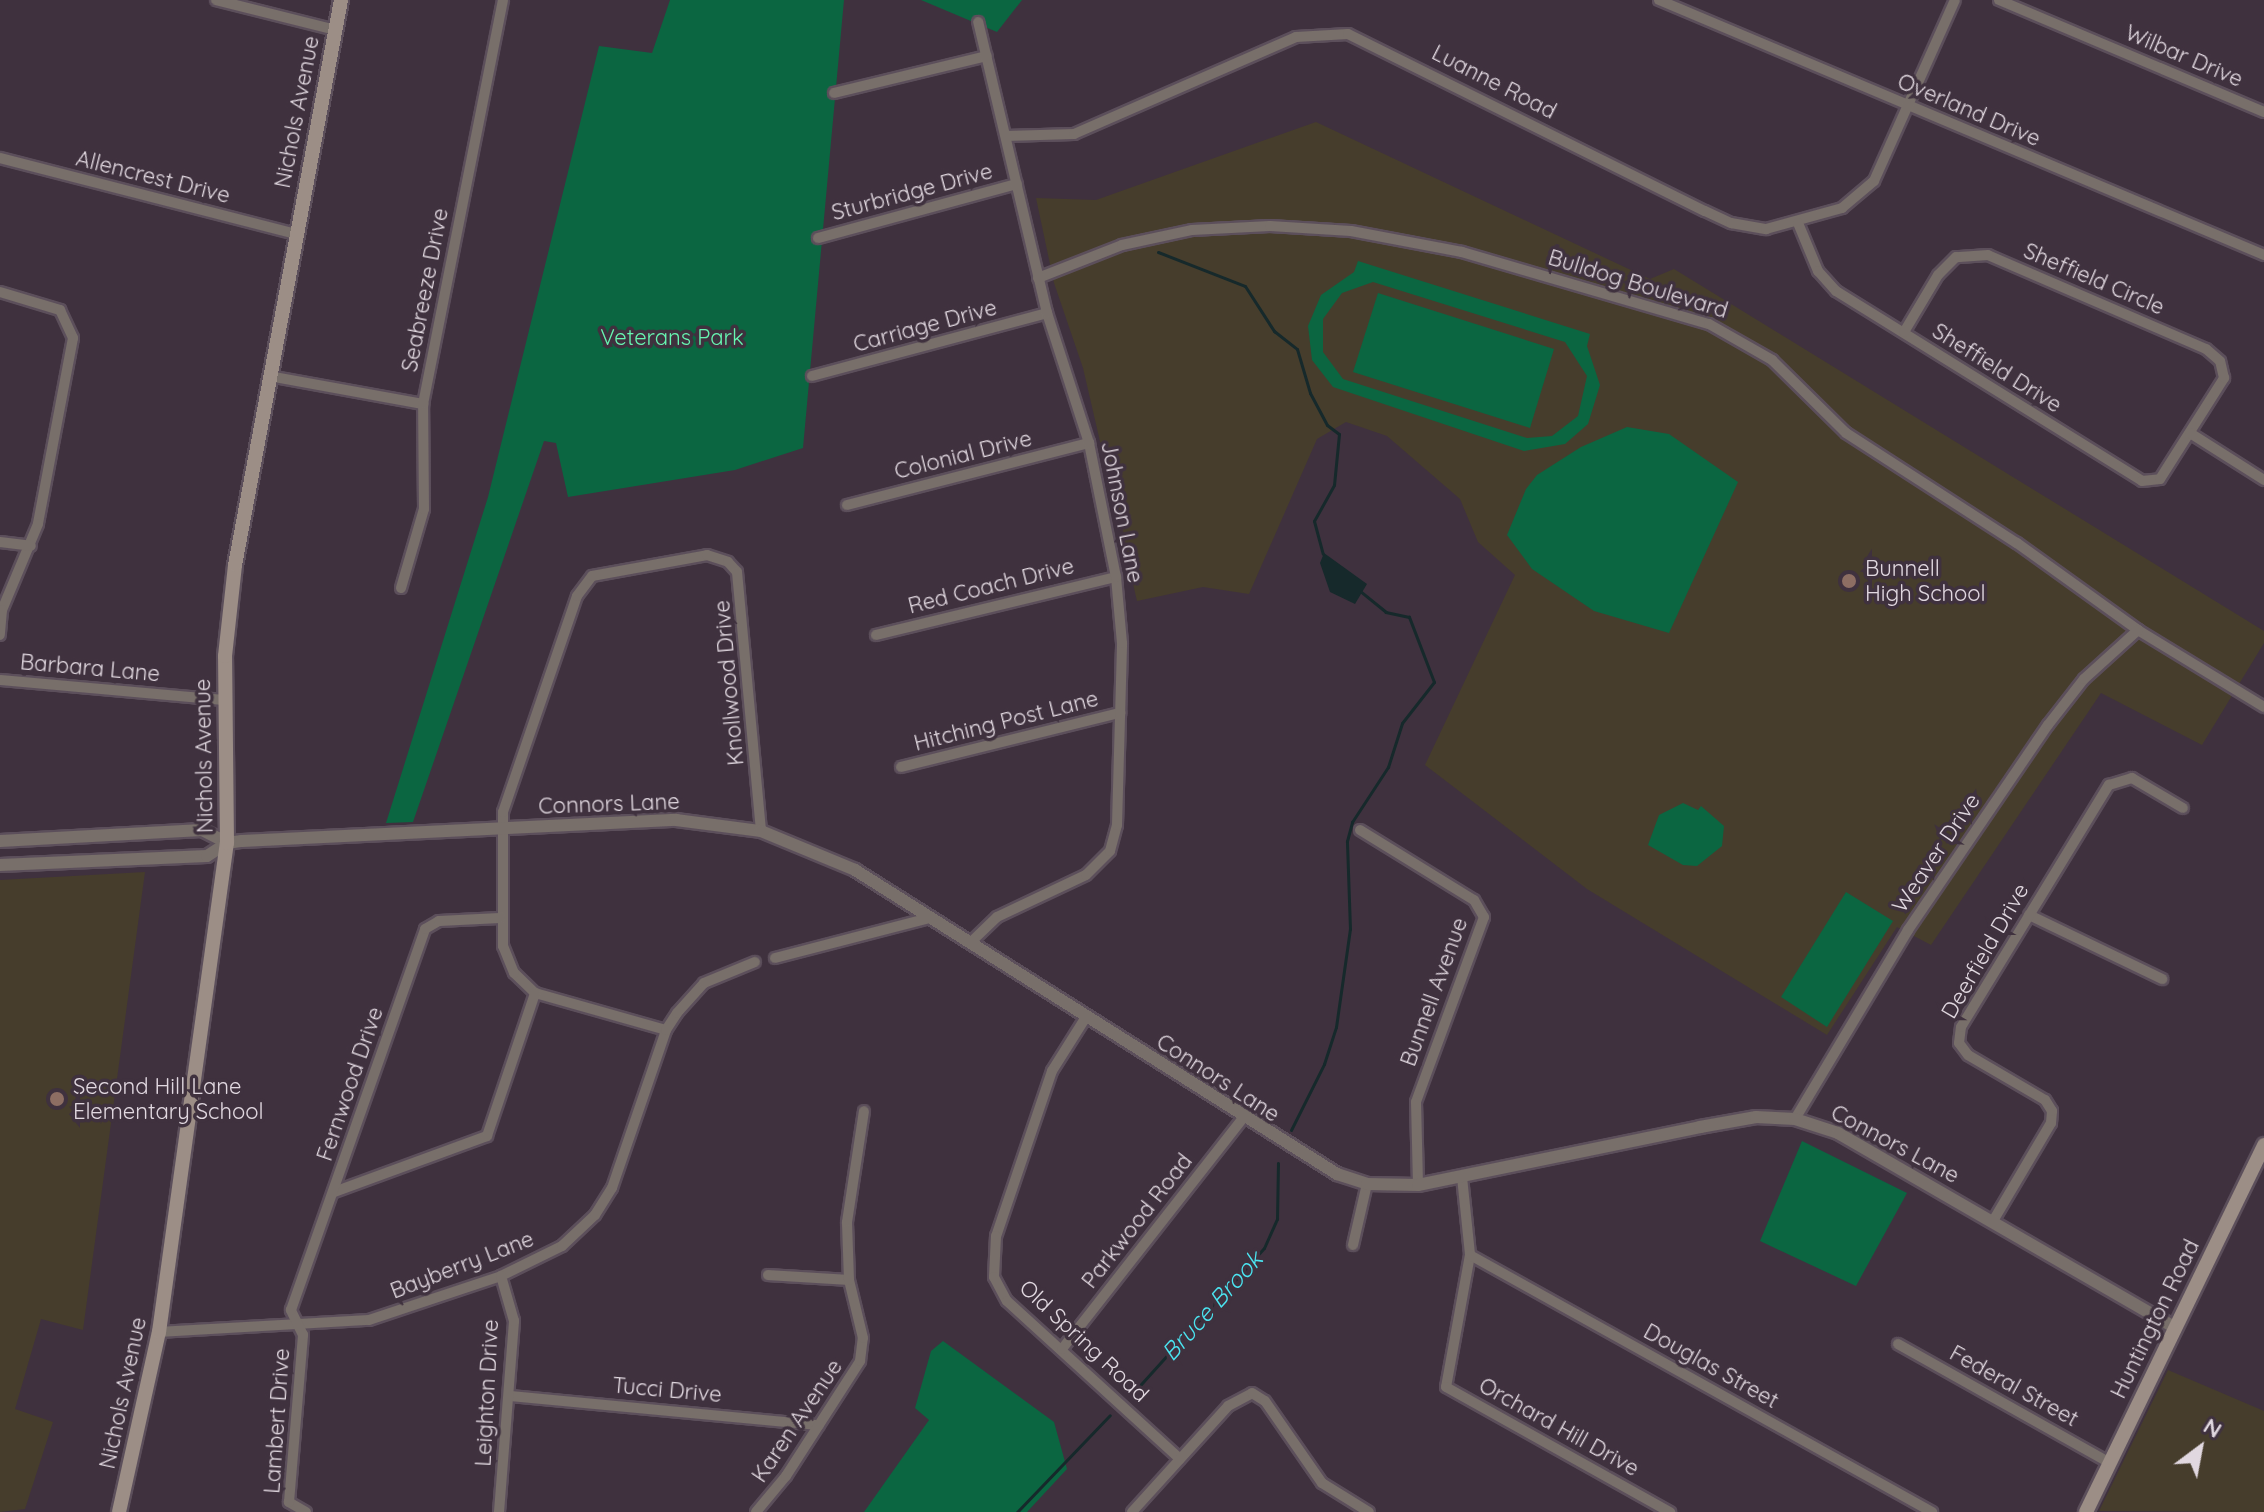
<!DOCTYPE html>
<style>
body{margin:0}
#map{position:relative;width:2264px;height:1512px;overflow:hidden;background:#3f313e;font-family:Quicksand,sans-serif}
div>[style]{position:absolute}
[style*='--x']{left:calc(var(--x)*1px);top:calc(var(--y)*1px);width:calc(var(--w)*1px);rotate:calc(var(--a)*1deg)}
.education>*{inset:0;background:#463d2c}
.green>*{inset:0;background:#0b6641}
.water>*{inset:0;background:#16292b}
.stream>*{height:3px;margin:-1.5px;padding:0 1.5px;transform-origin:1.5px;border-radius:1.5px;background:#16292b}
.roads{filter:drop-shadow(2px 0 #5c4f5b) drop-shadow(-2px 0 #5c4f5b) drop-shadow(0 2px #5c4f5b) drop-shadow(0 -2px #5c4f5b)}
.minor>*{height:10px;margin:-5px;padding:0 5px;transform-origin:5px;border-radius:5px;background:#786f6a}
.tertiary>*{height:12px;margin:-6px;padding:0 6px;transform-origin:6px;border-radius:6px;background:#786f6a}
.secondary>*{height:14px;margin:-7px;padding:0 7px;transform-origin:7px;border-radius:7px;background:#9c8e86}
.dots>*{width:22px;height:22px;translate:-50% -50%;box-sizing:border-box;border:4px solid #3f313e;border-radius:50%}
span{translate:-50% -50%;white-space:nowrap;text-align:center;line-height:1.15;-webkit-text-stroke:7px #3f313e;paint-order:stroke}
.street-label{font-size:22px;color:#e1d8e0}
.park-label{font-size:22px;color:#67f6b1}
.poi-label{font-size:22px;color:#e1d8e0}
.left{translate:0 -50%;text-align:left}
.water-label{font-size:24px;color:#4be5f1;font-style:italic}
.north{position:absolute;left:2160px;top:1408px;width:80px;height:80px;-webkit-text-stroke:6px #3f313e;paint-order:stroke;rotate:32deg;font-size:22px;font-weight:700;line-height:32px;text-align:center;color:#e1d8e0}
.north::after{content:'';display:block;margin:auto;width:28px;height:36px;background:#e1d8e0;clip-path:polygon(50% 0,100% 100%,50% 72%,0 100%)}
</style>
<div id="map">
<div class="education">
<div style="clip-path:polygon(1316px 122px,1650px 279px,1674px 269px,2264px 631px,2264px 643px,2202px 745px,2101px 693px,1931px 945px,1897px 927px,1827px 1035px,1587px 889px,1425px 765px,1515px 575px,1478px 542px,1460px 499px,1387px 436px,1346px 422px,1317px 439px,1249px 594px,1203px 587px,1137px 601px,1083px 368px,1054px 283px,1036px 198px,1096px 200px)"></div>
<div style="clip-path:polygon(145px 872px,83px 1330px,41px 1319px,15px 1409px,53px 1422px,25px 1509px,0 1512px,0 880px)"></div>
<div style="clip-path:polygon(2168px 1370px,2264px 1411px,2264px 1512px,2099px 1511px)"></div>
</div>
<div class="green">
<div style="clip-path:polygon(670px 0,844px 0,803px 448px,735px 470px,568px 497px,556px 443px,544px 441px,413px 822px,386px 823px,488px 497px,599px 46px,652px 53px)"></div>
<div style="clip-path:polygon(921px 0,1022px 0,997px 32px)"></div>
<div style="clip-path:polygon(evenodd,1358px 261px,1590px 334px,1587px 346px,1600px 385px,1588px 424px,1565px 444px,1524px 451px,1333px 387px,1312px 360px,1308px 326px,1321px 295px,1354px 272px,1358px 261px,1373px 282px,1565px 342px,1587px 376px,1578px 416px,1552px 436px,1527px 438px,1343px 379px,1323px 352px,1323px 319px,1342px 293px,1373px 282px)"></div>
<div style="clip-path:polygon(1378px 293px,1554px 349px,1530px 428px,1353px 372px)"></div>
<div style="clip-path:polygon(1627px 427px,1669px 434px,1738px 482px,1669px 633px,1594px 611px,1532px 569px,1507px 535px,1526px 489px,1537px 475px,1581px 447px)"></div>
<div style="clip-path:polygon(1683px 803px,1698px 810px,1701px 806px,1724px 826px,1722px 846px,1697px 866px,1683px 865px,1648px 845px,1659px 815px)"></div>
<div style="clip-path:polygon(1846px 892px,1893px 921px,1827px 1027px,1781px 997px)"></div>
<div style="clip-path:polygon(1802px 1141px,1907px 1193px,1856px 1286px,1760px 1241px)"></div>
<div style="clip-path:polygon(943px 1341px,1054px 1422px,1067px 1469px,1027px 1512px,864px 1512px,929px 1420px,915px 1408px,931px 1351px)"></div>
</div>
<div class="water">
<div style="clip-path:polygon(1324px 553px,1367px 584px,1355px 604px,1330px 592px,1320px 563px)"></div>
</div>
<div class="stream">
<div style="--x:1158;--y:252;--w:93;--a:21.3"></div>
<div style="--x:1245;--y:286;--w:54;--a:57.2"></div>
<div style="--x:1274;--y:331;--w:29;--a:38"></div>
<div style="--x:1297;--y:349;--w:46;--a:73.5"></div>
<div style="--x:1310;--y:393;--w:36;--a:62"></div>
<div style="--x:1327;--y:425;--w:15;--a:37"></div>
<div style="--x:1339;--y:434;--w:51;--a:95.6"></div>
<div style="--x:1334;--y:485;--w:41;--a:119.1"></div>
<div style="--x:1314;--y:521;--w:34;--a:75"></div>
<div style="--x:1291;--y:1130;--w:74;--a:-63.4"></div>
<div style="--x:1324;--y:1064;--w:39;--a:-72"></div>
<div style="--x:1336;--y:1027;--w:99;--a:-81.9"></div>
<div style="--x:1350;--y:929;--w:88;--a:-92"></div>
<div style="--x:1347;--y:841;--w:20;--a:-75"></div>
<div style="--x:1352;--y:822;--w:66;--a:-56.8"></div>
<div style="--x:1388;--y:767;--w:46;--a:-72.3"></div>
<div style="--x:1402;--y:723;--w:52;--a:-52"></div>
<div style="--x:1434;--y:682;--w:70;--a:-111"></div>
<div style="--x:1409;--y:617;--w:24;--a:-168"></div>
<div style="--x:1386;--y:612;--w:32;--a:-141"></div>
<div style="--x:1133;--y:1393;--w:195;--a:-47.9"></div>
<div style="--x:1264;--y:1248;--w:32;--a:-66"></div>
<div style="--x:1277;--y:1219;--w:56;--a:-89"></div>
<div style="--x:1017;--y:1512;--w:134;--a:-46.2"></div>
</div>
<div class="roads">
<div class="minor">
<div style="--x:216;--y:0;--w:123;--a:14.1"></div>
<div style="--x:1659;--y:0;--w:657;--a:22.85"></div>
<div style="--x:1999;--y:0;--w:288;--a:22.9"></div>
<div style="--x:834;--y:93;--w:157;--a:-13.6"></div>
<div style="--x:1006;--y:136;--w:68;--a:-1.7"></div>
<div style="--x:1074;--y:134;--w:242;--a:-23.6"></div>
<div style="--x:1296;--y:37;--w:52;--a:-3.3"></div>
<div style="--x:1348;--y:34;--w:398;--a:26.4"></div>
<div style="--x:1705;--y:211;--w:29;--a:25"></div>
<div style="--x:1731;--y:223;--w:36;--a:10"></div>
<div style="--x:1766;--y:229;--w:79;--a:-15.4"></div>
<div style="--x:1842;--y:208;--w:42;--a:-40.2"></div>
<div style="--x:1874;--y:181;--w:198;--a:-65.9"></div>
<div style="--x:0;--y:158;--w:307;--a:14.4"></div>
<div style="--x:1798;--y:223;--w:52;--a:67.4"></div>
<div style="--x:1818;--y:271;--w:27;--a:48"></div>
<div style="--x:1836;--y:291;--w:360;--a:31.8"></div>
<div style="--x:2142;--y:481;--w:18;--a:-6"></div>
<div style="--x:2160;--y:479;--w:120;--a:-57.6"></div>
<div style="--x:2224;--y:378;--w:17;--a:-103"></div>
<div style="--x:2220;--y:361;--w:18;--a:-139"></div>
<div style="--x:2206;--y:349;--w:237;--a:-156.7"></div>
<div style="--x:1988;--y:255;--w:32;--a:176"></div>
<div style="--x:1956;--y:257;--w:25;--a:135"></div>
<div style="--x:1938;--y:275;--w:66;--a:120.8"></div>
<div style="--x:818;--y:238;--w:206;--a:-15.2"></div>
<div style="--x:1038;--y:278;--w:90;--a:-21.4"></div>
<div style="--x:1122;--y:245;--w:72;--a:-12.1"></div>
<div style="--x:1192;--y:230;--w:78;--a:-2.9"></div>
<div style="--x:1270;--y:226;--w:81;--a:3.5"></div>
<div style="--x:1351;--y:231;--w:113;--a:10.7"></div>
<div style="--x:1462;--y:252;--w:257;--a:16.3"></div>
<div style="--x:1709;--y:324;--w:73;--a:29.7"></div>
<div style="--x:1772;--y:360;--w:104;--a:44.6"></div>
<div style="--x:1846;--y:433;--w:203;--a:32.8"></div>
<div style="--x:2017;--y:543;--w:149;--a:35.7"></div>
<div style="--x:2138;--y:630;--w:148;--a:31.4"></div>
<div style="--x:0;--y:292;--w:63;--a:16.7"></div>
<div style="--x:60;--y:310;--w:31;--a:65"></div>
<div style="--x:73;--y:338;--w:189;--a:100.7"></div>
<div style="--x:38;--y:524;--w:93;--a:112.7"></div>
<div style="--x:2;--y:610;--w:25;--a:95"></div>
<div style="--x:269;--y:376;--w:157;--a:10.3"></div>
<div style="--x:812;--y:376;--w:243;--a:-15"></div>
<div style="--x:2190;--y:433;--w:88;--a:32.4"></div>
<div style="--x:847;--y:505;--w:250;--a:-14.4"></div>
<div style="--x:0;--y:542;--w:31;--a:7"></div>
<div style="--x:401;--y:588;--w:82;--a:-73.8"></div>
<div style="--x:424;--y:509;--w:105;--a:-90.5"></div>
<div style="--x:423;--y:404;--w:412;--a:-78.8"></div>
<div style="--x:876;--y:635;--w:247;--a:-13.6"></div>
<div style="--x:0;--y:680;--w:225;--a:5.1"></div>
<div style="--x:901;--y:767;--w:226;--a:-13.9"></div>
<div style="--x:1360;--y:830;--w:134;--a:31.6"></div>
<div style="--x:1474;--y:900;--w:20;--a:60"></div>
<div style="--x:1484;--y:917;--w:197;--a:110.2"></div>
<div style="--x:1416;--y:1102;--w:83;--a:88.6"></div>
<div style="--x:2029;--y:915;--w:148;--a:25.7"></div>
<div style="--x:970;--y:943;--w:37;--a:-44"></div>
<div style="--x:997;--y:917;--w:98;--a:-25.3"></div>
<div style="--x:1086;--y:875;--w:34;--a:-45"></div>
<div style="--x:1110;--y:851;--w:27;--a:-75"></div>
<div style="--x:1117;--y:825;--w:182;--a:-88.4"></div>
<div style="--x:1122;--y:643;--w:66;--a:-95.2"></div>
<div style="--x:1116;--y:577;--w:137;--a:-101.4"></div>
<div style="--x:1089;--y:443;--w:137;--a:-107.9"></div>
<div style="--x:1047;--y:313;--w:299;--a:-103.3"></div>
<div style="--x:775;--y:958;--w:160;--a:-14.5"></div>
<div style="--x:1086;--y:1017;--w:64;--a:122.2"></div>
<div style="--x:1052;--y:1071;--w:174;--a:108.7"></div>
<div style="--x:996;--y:1236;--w:41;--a:92.8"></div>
<div style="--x:994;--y:1277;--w:27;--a:62"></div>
<div style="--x:1007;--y:1301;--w:234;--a:42.4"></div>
<div style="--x:666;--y:1030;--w:136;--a:-164.2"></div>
<div style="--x:535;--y:993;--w:29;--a:-136"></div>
<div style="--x:514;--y:973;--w:29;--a:-112"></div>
<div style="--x:503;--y:946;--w:134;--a:-90"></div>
<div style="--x:503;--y:812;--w:228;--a:-71.1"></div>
<div style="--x:577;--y:596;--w:25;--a:-53"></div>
<div style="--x:592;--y:576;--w:117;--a:-10.3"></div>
<div style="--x:707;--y:555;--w:22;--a:18"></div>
<div style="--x:728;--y:562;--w:13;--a:48"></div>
<div style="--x:737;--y:572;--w:260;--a:84.7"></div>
<div style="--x:1795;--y:1119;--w:220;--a:-59.1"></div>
<div style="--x:1908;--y:930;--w:248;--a:-55.7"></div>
<div style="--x:2048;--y:725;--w:58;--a:-52"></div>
<div style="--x:2084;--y:679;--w:73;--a:-42.2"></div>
<div style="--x:1462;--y:1177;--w:78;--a:84.1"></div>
<div style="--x:1470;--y:1255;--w:134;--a:100.3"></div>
<div style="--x:1446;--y:1387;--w:257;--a:29.2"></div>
<div style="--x:334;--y:1192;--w:163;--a:-20.1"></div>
<div style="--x:487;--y:1136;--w:151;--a:-71.4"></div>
<div style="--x:1993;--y:1221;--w:114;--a:-59.4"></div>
<div style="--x:2051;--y:1123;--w:12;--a:-85"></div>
<div style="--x:2052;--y:1111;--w:13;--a:-122"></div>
<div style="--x:2045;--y:1100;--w:89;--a:-149.7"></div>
<div style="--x:1968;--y:1055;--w:15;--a:-127"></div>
<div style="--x:1959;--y:1043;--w:16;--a:-83"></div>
<div style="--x:1961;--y:1027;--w:284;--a:-58.6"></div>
<div style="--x:2109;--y:785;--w:24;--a:-17"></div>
<div style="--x:2132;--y:778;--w:59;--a:30.5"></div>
<div style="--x:1353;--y:1245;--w:63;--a:-77.1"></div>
<div style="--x:1470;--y:1255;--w:529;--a:29.09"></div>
<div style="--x:768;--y:1275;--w:81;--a:3.5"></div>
<div style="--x:159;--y:1332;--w:210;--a:-3.3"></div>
<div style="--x:369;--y:1320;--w:139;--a:-18.4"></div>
<div style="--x:501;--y:1276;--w:68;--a:-26.2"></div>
<div style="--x:562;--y:1246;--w:45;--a:-43.2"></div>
<div style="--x:595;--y:1215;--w:32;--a:-58"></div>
<div style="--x:612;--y:1188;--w:167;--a:-71.1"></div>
<div style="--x:666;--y:1030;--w:20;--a:-57"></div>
<div style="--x:677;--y:1013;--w:40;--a:-48"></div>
<div style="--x:704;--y:983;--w:55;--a:-22.4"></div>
<div style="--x:1898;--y:1344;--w:243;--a:29.3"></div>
<div style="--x:1062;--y:1349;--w:293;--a:-51.9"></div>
<div style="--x:510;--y:1396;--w:310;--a:5.4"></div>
<div style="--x:306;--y:1512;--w:20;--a:-150"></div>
<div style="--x:289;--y:1502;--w:168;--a:-85.2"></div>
<div style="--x:303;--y:1335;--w:28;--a:-116"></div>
<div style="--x:291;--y:1310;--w:404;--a:-70.6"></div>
<div style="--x:425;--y:929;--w:16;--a:-30"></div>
<div style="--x:439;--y:921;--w:61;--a:-2.8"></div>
<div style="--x:499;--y:1512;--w:192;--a:-85.5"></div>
<div style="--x:514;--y:1321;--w:47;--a:-106.1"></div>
<div style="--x:756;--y:1512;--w:47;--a:-50.2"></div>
<div style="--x:786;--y:1476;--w:137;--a:-57.2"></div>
<div style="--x:860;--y:1361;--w:23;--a:-83"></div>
<div style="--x:863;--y:1338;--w:60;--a:-103.6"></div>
<div style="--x:849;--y:1280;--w:58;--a:-92"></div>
<div style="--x:847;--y:1222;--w:112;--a:-81.3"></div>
<div style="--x:1132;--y:1512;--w:143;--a:-47.8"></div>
<div style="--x:1228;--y:1406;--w:27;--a:-28"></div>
<div style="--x:1252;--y:1393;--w:15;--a:32"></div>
<div style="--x:1265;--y:1401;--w:100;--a:55.2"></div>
<div style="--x:1322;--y:1483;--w:55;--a:31.7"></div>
</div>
<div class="tertiary">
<div style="--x:0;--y:841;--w:202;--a:-3.1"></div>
<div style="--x:202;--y:830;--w:28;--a:27"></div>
<div style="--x:0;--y:865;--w:207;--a:-2.5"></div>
<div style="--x:207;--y:856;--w:24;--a:-33"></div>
<div style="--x:227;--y:843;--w:15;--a:-8"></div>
<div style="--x:242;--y:841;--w:435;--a:-2.8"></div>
<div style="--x:676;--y:820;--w:86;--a:7.4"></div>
<div style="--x:761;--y:831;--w:102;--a:22.5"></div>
<div style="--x:855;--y:870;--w:570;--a:32.24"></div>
<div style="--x:1337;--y:1174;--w:32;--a:18"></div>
<div style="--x:1367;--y:1184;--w:51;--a:1.1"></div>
<div style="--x:1418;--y:1185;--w:288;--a:-11.6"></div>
<div style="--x:1700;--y:1127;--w:57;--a:-10.1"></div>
<div style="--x:1756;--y:1117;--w:39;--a:3"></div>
<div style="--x:1795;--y:1119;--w:45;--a:18"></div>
<div style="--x:1838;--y:1133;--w:390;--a:30"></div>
</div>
<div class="secondary">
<div style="--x:119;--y:1512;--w:184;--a:-77.5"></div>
<div style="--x:159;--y:1332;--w:494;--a:-82.1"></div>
<div style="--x:227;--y:843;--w:187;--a:-90.6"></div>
<div style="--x:225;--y:656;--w:92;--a:-83.7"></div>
<div style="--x:235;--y:565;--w:575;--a:-79.37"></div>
<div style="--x:2086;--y:1512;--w:408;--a:-64.1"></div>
</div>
</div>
<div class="dots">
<div style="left:1849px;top:581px;background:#8d6e63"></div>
<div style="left:57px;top:1099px;background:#8d6e63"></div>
</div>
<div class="street-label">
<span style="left:2184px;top:56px;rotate:23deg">Wilbar Drive</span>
<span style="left:1494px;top:82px;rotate:27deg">Luanne Road</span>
<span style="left:1969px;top:110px;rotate:23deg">Overland Drive</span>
<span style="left:297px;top:112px;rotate:-79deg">Nichols Avenue</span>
<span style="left:153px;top:177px;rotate:14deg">Allencrest Drive</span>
<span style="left:912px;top:192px;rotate:-15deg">Sturbridge Drive</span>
<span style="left:2094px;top:279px;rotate:23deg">Sheffield Circle</span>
<span style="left:1638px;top:284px;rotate:17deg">Bulldog Boulevard</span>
<span style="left:425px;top:290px;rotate:-79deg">Seabreeze Drive</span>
<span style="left:925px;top:326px;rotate:-15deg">Carriage Drive</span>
<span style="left:1997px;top:368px;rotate:32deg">Sheffield Drive</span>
<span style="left:963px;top:455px;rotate:-14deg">Colonial Drive</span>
<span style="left:1122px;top:512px;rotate:79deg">Johnson Lane</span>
<span style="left:991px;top:586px;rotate:-14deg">Red Coach Drive</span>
<span style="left:90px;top:668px;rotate:5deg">Barbara Lane</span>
<span style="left:729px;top:683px;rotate:-95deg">Knollwood Drive</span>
<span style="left:1006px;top:721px;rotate:-14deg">Hitching Post Lane</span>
<span style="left:204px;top:756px;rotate:-91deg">Nichols Avenue</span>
<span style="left:609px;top:804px;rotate:-2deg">Connors Lane</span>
<span style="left:1936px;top:853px;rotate:-56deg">Weaver Drive</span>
<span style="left:1985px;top:951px;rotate:-60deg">Deerfield Drive</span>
<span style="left:1434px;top:992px;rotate:-70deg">Bunnell Avenue</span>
<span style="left:1218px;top:1078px;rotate:33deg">Connors Lane</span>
<span style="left:350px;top:1084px;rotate:-71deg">Fernwood Drive</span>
<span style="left:1895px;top:1144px;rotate:28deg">Connors Lane</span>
<span style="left:1137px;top:1221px;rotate:-52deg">Parkwood Road</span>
<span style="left:462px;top:1265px;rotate:-21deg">Bayberry Lane</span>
<span style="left:2155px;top:1319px;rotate:-64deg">Huntington Road</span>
<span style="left:1084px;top:1341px;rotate:43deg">Old Spring Road</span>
<span style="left:1711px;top:1366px;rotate:29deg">Douglas Street</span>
<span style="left:2014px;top:1386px;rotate:29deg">Federal Street</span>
<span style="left:667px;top:1390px;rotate:5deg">Tucci Drive</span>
<span style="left:123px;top:1393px;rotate:-78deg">Nichols Avenue</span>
<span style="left:487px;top:1393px;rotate:-87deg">Leighton Drive</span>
<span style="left:277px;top:1421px;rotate:-86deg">Lambert Drive</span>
<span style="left:797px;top:1421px;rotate:-56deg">Karen Avenue</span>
<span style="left:1559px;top:1427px;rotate:29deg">Orchard Hill Drive</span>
</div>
<div class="park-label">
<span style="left:672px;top:338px">Veterans Park</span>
</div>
<div class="poi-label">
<span class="left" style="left:1865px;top:581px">Bunnell<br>High School</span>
<span class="left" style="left:73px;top:1099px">Second Hill Lane<br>Elementary School</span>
</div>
<div class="water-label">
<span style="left:1212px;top:1306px;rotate:-48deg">Bruce Brook</span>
</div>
<div class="north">N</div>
</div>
